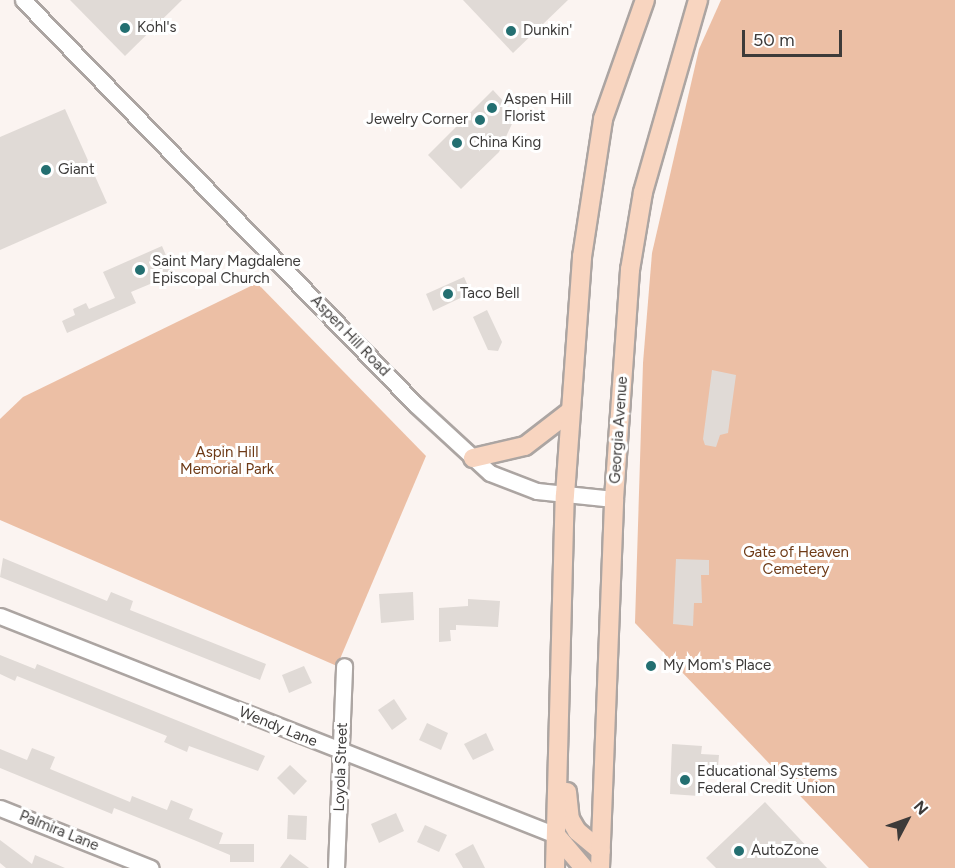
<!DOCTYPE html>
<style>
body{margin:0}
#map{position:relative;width:955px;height:868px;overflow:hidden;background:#fbf4f1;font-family:Figtree,sans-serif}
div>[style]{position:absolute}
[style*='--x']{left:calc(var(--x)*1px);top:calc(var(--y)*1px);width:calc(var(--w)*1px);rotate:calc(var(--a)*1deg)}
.green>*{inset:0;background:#ecbfa5}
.building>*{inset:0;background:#e0dad6}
.roads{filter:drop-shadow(2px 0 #aca5a2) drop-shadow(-2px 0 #aca5a2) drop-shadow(0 2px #aca5a2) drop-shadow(0 -2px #aca5a2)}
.minor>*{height:15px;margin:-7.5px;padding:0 7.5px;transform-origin:7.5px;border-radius:7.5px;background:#fff}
.major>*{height:18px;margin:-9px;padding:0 9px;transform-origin:9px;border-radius:9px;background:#f8d5c0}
.dots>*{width:16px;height:16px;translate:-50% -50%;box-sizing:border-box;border:3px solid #fff;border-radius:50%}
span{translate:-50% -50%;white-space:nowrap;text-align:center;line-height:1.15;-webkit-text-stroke:6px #fff;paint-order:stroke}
.poi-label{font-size:15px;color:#3d3b3a}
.left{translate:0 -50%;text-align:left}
.right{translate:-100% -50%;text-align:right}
.street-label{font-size:15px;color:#3d3b3a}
.park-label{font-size:15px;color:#6e3a16}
.north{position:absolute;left:877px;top:790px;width:60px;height:60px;-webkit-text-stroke:4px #fff;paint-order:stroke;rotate:49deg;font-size:16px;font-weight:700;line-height:24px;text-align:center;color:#3d3b3a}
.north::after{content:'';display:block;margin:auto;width:21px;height:27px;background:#3d3b3a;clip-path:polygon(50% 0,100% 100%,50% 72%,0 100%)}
.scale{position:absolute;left:742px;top:30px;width:100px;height:27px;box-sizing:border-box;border:3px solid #3d3b3a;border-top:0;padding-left:8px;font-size:18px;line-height:21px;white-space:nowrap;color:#3d3b3a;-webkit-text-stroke:4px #fff;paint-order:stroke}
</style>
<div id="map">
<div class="green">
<div style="clip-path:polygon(721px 0,955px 0,955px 868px,869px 868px,635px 623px,643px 363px,652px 253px,699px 49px)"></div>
<div style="clip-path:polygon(257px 283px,426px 456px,337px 666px,0 520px,0 419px,23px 397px)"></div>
</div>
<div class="building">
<div style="clip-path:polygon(70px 0,182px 0,125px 56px)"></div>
<div style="clip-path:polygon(463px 0,568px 0,513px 53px)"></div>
<div style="clip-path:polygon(493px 90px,516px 115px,499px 152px,461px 189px,428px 155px)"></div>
<div style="clip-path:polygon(65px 109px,107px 203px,0 250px,0 137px)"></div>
<div style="clip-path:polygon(162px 246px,174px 274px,131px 292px,136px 303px,67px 333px,62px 321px,75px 315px,73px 309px,86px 303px,89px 309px,115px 298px,103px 272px)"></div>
<div style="clip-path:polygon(464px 277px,471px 293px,433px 311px,426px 294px)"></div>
<div style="clip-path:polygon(487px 310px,502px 342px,498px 351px,488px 350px,473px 317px)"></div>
<div style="clip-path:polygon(712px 370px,736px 375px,728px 433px,720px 435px,716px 447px,705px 445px,703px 439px)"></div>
<div style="clip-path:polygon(3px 558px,107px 601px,111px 592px,133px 601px,130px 610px,266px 664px,260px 680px,0 577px)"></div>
<div style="clip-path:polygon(676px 559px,709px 560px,709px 575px,701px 575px,702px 603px,694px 603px,693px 626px,673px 624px)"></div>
<div style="clip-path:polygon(413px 592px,414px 620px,381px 623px,379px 594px)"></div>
<div style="clip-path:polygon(468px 599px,500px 601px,498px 627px,456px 625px,456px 630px,450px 630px,451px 641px,439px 642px,439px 608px,468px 606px)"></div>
<div style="clip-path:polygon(0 655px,35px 669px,37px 664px,265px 756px,258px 771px,189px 746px,187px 752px,164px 742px,167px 736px,17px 676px,15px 681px,0 674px)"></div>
<div style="clip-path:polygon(304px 666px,312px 683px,289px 693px,282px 675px)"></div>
<div style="clip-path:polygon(394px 699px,407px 719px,392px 730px,378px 710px)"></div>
<div style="clip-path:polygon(427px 723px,448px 733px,441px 750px,419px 740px)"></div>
<div style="clip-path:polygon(486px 733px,494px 750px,473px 760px,464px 744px)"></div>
<div style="clip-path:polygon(672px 744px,702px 746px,701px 754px,719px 755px,718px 767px,701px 766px,699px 796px,670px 794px)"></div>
<div style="clip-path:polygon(32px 748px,55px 757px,50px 769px,130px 802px,132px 796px,167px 810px,171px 800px,193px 809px,189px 819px,223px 833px,219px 844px,254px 844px,254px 862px,230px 862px,230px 855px,194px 840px,114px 808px,112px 814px,0 768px,0 749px,27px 760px)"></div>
<div style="clip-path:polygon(290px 765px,307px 781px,294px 795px,277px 778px)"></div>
<div style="clip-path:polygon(765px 802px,827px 868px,716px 868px,706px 858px)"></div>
<div style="clip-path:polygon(396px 813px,404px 831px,379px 843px,371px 824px)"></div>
<div style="clip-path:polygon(288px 815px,307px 816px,306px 840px,287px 839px)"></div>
<div style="clip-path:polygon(425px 825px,447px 835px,439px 852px,417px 842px)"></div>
<div style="clip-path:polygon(0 840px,32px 864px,35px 855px,65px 868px,6px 868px,0 863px)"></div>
<div style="clip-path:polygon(473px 844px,485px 868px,463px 868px,455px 854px)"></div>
<div style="clip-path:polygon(290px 854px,309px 868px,280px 868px)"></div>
</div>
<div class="roads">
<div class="minor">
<div style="--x:23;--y:0;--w:564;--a:45.86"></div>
<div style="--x:416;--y:405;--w:100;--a:42.6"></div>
<div style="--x:490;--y:473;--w:50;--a:21"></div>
<div style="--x:537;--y:491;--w:77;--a:5.9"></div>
<div style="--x:0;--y:616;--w:598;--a:21.5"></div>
<div style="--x:0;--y:808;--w:162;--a:21.7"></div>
<div style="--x:336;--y:868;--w:202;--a:-87.7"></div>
</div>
<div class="major">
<div style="--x:473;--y:458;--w:53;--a:-13"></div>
<div style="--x:525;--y:446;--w:56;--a:-37.7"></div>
<div style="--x:567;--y:792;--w:27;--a:84"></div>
<div style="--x:570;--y:819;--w:14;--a:60"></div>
<div style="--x:577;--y:831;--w:31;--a:40"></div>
<div style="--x:556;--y:835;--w:43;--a:49.7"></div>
<div style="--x:555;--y:868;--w:373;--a:-88.5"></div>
<div style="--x:565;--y:495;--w:239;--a:-85.9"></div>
<div style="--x:582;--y:257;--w:140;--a:-81.3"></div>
<div style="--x:603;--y:119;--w:126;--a:-70.6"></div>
<div style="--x:600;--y:868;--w:369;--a:-87.8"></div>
<div style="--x:614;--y:499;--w:230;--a:-86"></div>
<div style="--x:630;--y:270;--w:79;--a:-80.5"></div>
<div style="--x:643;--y:192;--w:200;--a:-74"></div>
</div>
</div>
<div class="dots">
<div style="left:125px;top:28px;background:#236f71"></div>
<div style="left:511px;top:31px;background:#236f71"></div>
<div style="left:492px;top:108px;background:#236f71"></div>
<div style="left:480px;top:120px;background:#236f71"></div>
<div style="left:457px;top:143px;background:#236f71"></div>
<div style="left:46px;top:170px;background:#236f71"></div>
<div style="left:140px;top:270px;background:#236f71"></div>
<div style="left:448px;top:294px;background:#236f71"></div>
<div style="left:651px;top:666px;background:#236f71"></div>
<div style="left:685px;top:780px;background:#236f71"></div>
<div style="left:739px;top:851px;background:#236f71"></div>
</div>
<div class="poi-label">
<span class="left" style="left:137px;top:28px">Kohl's</span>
<span class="left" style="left:523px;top:31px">Dunkin'</span>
<span class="left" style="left:504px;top:108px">Aspen Hill<br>Florist</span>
<span class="right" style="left:468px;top:120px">Jewelry Corner</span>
<span class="left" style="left:469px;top:143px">China King</span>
<span class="left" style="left:58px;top:170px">Giant</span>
<span class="left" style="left:152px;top:270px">Saint Mary Magdalene<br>Episcopal Church</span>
<span class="left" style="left:460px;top:294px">Taco Bell</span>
<span class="left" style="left:663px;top:666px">My Mom's Place</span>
<span class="left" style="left:697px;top:780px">Educational Systems<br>Federal Credit Union</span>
<span class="left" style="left:751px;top:851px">AutoZone</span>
</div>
<div class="street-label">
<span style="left:350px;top:336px;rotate:46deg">Aspen Hill Road</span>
<span style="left:619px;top:430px;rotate:-86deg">Georgia Avenue</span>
<span style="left:278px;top:727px;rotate:22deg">Wendy Lane</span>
<span style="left:341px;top:767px;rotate:-88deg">Loyola Street</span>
<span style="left:59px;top:831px;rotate:22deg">Palmira Lane</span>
</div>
<div class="park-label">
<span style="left:227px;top:461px">Aspin Hill<br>Memorial Park</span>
<span style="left:796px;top:561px">Gate of Heaven<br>Cemetery</span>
</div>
<div class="north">N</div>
<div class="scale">50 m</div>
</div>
